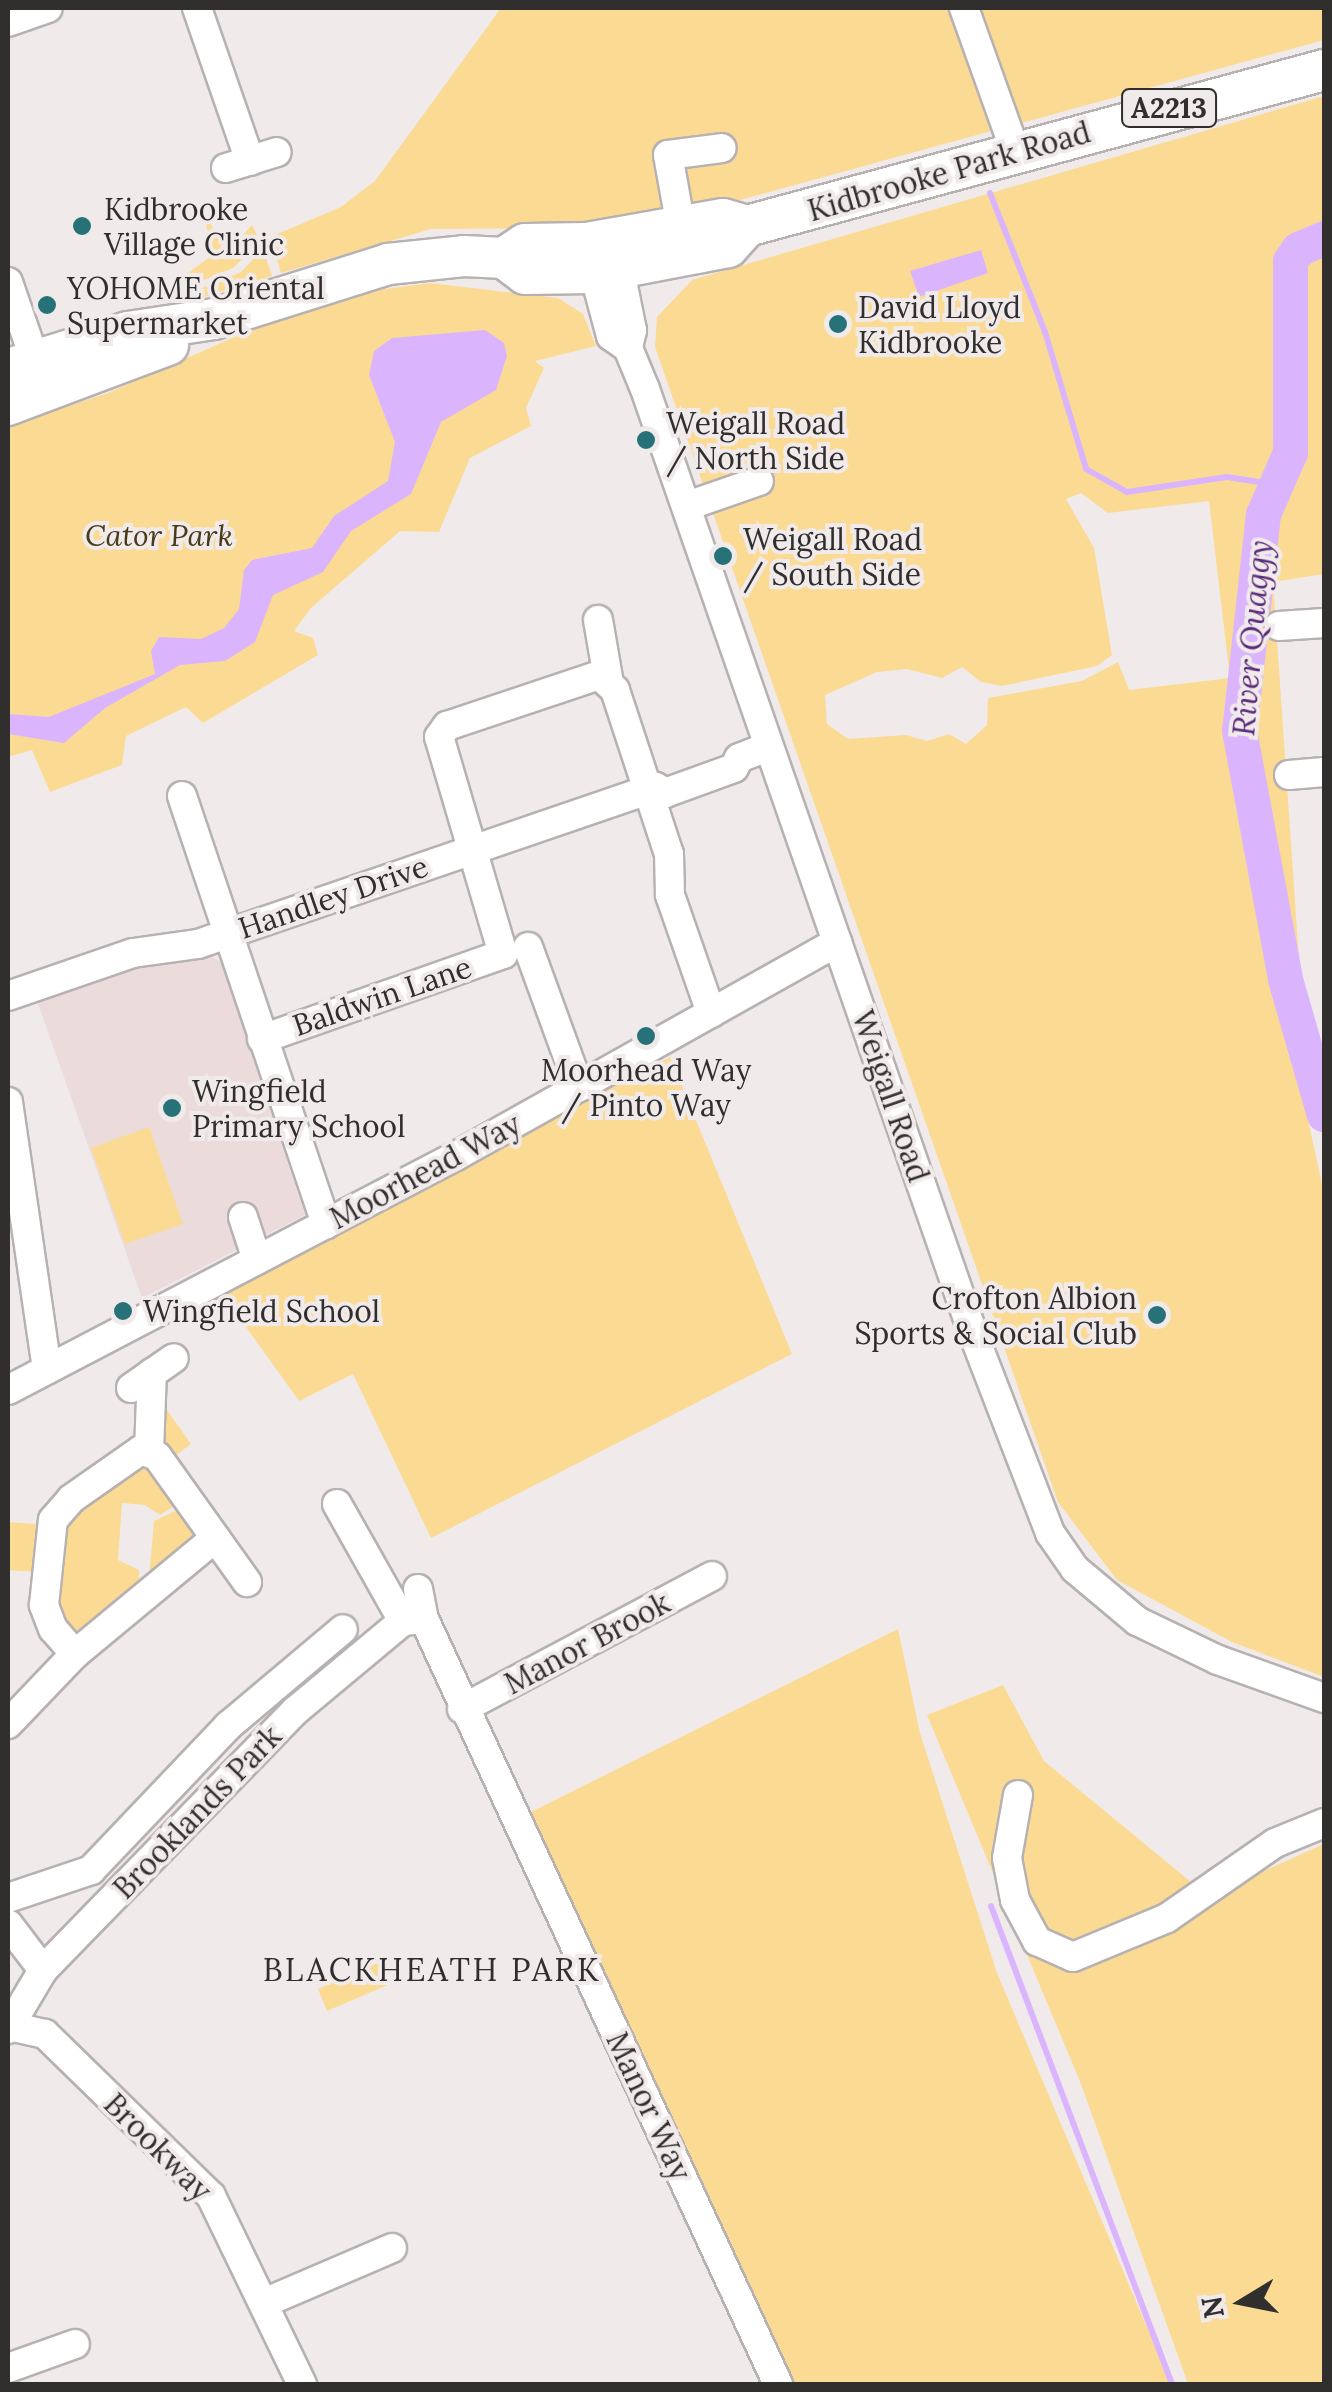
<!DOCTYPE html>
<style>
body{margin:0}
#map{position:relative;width:1332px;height:2392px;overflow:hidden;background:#f1eaea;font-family:Lora,serif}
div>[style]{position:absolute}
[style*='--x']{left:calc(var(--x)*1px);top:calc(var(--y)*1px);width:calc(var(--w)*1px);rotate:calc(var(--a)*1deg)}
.built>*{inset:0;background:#ebdbdb}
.green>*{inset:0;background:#fbdb93}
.water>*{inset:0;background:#dab5fd}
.stream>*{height:6px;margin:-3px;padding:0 3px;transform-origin:3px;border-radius:3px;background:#dab5fd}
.river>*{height:35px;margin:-17.5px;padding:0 17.5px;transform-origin:17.5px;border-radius:17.5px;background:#dab5fd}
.roads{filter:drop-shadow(2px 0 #b8b1b1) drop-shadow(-2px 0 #b8b1b1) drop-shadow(0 2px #b8b1b1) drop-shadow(0 -2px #b8b1b1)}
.minor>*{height:28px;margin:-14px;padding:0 14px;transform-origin:14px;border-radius:14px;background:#fff}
.highway>*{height:40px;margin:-20px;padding:0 20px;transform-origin:20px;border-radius:20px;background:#fff}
.dots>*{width:28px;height:28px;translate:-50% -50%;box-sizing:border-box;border:5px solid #f1eaea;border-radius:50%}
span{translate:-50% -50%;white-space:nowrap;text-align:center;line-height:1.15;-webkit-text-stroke:8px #f1eaea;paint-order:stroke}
.shield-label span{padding:2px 8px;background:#f1eaea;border:2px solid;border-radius:8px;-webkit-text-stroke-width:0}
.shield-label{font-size:28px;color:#312e2e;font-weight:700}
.street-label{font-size:30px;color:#312e2e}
.poi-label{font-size:30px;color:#312e2e}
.left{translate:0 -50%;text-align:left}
.right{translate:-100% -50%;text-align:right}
.park-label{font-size:30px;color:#493a18;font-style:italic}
.water-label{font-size:32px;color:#5a2b7d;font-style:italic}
.neighbourhood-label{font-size:32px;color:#312e2e;letter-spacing:2.5px}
.frame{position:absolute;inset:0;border:10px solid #312e2e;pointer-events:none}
.north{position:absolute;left:1192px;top:2252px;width:100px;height:100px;-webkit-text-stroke:8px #f1eaea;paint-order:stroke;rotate:260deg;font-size:28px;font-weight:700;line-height:40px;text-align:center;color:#312e2e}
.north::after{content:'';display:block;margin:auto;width:35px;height:45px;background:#312e2e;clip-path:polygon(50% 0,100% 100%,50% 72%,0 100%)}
</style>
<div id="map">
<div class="built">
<div style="clip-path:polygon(209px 955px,221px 962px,305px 1215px,142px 1298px,37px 1001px,140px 966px)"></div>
</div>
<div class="green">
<div style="clip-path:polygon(501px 8px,1324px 8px,1324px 40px,700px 211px,582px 228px,431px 229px,281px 273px,270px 237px,341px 207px,375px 181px)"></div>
<div style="clip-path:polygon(evenodd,1324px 96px,1324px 574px,1273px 582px,1299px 959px,1314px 1036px,1290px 1037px,1324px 1193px,1324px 1677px,1232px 1642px,1117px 1580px,1058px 1502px,655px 347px,657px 317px,692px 280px,1324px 96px,1081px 493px,1108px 513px,1209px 501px,1230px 678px,1129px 690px,1118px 662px,1082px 681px,988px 698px,987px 725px,966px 744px,949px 734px,927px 741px,906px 735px,848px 739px,827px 724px,825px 695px,877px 672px,907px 669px,942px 678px,962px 667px,981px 682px,1002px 686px,1097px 666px,1112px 655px,1094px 548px,1066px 499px,1081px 493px)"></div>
<div style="clip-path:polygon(199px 199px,220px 243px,232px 247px,252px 225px,260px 241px,233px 268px,187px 287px,184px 276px,214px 254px)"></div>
<div style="clip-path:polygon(263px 249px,272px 276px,192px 301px,190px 293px,241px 272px)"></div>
<div style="clip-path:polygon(430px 283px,558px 298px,583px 314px,596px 346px,535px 361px,544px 368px,526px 408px,531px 426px,470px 458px,439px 532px,400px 531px,311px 608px,294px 631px,313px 638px,318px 655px,203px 723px,186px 707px,126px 736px,122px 765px,50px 792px,32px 750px,8px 757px,8px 426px,108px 393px,275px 319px,370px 291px)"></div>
<div style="clip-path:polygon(670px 1057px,792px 1354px,431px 1538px,353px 1374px,299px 1401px,221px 1292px)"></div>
<div style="clip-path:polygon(149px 1127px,183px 1224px,125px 1244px,91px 1148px)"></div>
<div style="clip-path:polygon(158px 1397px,191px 1444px,169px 1460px,158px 1444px)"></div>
<div style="clip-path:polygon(147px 1463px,181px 1502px,160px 1515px,145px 1505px,122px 1503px,118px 1560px,139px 1570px,139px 1586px,85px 1629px,70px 1630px,57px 1612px,64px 1516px)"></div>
<div style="clip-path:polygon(184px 1507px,198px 1536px,149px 1578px,154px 1521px)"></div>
<div style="clip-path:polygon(8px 1522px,38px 1524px,35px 1572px,8px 1570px)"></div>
<div style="clip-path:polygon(898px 1629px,920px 1733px,997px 1973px,1171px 2384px,792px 2384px,531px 1812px)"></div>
<div style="clip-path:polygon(1003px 1685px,1044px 1761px,1208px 1896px,1324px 1844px,1324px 2384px,1188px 2384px,1081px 2084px,927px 1715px)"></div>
<div style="clip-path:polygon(380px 1962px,390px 1984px,327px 2011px,318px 1989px)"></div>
</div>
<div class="water">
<div style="clip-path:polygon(981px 250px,988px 273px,919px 297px,910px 271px)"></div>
<div style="clip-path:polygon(485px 330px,504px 343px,507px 356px,496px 390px,441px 422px,411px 494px,351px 531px,323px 572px,273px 595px,255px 642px,225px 661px,180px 665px,105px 708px,64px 743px,8px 734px,8px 714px,49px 717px,155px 674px,151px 651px,159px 637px,201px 639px,224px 628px,239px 609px,244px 570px,252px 560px,312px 548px,334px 516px,388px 481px,395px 442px,369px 375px,374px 351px,392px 338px)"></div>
</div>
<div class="stream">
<div style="--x:990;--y:193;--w:149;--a:68.4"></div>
<div style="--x:1045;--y:332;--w:143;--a:73.3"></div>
<div style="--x:1086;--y:469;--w:47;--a:29.3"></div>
<div style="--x:1127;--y:492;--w:101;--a:-8.5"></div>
<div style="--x:1227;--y:477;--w:52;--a:8.9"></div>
<div style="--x:991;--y:1906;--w:511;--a:69.26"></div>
</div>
<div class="river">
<div style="--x:1324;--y:238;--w:28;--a:157"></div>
<div style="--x:1298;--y:249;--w:14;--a:124"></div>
<div style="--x:1290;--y:261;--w:191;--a:90"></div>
<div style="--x:1290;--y:452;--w:68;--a:113.5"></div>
<div style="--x:1263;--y:514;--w:217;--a:96.3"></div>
<div style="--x:1239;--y:730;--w:253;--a:79.5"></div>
<div style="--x:1285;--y:979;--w:141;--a:74"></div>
</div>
<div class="roads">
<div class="minor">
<div style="--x:197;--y:8;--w:162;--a:70.9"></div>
<div style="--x:964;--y:8;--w:154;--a:70.3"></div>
<div style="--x:8;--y:22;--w:42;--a:-19.3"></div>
<div style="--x:226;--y:168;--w:53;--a:-17.4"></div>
<div style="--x:681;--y:227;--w:73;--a:-100.2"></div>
<div style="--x:668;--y:155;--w:54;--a:-7.4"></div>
<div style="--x:616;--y:251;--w:81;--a:78.6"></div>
<div style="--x:632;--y:330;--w:18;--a:103"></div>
<div style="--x:590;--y:258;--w:81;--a:74.9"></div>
<div style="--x:611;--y:336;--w:21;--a:35"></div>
<div style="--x:628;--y:348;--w:44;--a:67.5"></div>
<div style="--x:645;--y:389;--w:994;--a:70.85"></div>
<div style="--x:971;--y:1328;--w:220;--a:68.9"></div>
<div style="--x:1050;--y:1533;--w:44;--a:55.2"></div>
<div style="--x:1075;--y:1569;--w:81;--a:40"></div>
<div style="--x:1137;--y:1621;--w:90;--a:25.7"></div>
<div style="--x:1218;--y:1660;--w:113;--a:19.7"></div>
<div style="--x:8;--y:282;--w:98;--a:71"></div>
<div style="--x:687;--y:506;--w:76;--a:-19.1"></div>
<div style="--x:598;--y:620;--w:59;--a:80.2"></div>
<div style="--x:1279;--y:626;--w:45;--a:-3.8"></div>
<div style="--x:1289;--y:775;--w:35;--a:-5"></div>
<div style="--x:182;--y:796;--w:452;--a:71.4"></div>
<div style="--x:528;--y:947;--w:149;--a:70"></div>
<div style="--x:8;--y:996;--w:132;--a:-19"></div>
<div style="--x:133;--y:953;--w:66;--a:-7.9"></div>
<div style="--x:198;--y:944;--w:484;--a:-18.9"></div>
<div style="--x:656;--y:787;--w:11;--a:34"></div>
<div style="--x:665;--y:793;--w:73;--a:-19.9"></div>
<div style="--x:734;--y:768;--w:11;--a:-63"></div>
<div style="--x:739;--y:758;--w:31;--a:-21"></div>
<div style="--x:262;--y:1039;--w:256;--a:-19.4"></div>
<div style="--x:503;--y:954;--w:226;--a:-106.4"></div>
<div style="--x:439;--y:737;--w:14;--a:-54"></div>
<div style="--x:447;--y:726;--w:160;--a:-18.5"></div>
<div style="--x:599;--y:675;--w:22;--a:43"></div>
<div style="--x:615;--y:690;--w:173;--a:71.8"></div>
<div style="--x:669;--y:854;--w:41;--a:88.6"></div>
<div style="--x:670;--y:895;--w:125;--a:70.8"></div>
<div style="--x:8;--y:1102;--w:270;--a:81.7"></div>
<div style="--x:243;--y:1217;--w:45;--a:72"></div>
<div style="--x:131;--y:1388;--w:52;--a:-34.9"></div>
<div style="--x:8;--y:1390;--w:505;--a:-27.58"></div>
<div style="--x:456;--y:1156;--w:437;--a:-29.3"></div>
<div style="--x:149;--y:1450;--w:77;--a:-87.8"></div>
<div style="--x:337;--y:1504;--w:134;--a:60.6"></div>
<div style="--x:418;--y:1589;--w:31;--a:79"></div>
<div style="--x:75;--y:1654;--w:33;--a:-131"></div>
<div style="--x:53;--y:1629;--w:26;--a:-111"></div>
<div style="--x:44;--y:1605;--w:85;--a:-84"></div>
<div style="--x:53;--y:1520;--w:28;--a:-49"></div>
<div style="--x:71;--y:1499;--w:85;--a:-35"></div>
<div style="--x:141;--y:1450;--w:17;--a:21"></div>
<div style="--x:157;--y:1456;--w:155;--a:54.5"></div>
<div style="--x:462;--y:1709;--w:283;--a:-28"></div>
<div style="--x:8;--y:1724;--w:97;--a:-46.3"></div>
<div style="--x:75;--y:1654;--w:182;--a:-39.6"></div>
<div style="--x:1018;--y:1795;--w:64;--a:99.9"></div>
<div style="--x:1007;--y:1858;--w:43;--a:79.2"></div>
<div style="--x:1015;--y:1900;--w:47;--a:61.8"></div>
<div style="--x:1037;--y:1941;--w:39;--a:24"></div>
<div style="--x:1073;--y:1957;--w:102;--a:-22.5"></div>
<div style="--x:1167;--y:1918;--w:131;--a:-34.8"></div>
<div style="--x:1275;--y:1843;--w:53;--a:-22.2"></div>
<div style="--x:8;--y:1898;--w:88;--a:-18.6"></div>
<div style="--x:91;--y:1870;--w:199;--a:-46.4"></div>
<div style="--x:228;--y:1726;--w:150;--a:-40.1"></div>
<div style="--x:8;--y:1924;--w:58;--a:52.7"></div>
<div style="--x:14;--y:2027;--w:32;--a:13"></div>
<div style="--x:45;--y:2034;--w:232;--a:44.3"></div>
<div style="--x:211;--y:2196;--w:209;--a:64.2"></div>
<div style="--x:8;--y:2029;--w:69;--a:-59.3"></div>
<div style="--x:43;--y:1970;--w:361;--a:-45.8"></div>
<div style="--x:295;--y:1711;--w:141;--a:-39.8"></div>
<div style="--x:403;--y:1621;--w:21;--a:-5"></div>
<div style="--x:424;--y:1619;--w:843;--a:65.17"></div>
<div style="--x:266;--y:2302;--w:137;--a:-23.2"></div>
<div style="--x:8;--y:2368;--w:71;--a:-19.7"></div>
</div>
<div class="highway">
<div style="--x:504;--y:258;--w:25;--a:-34"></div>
<div style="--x:525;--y:244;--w:62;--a:-0.9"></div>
<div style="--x:587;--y:243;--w:138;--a:-10"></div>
<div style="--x:723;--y:219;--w:25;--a:16"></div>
<div style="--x:747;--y:226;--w:598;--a:-15.13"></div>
<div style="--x:8;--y:369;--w:126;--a:-17.1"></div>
<div style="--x:128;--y:332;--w:87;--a:-8.6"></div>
<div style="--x:214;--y:319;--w:182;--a:-17.5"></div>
<div style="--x:388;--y:264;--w:76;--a:-6"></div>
<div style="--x:464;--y:256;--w:40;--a:2.9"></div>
<div style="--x:504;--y:258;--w:26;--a:37"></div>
<div style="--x:525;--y:274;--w:67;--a:-0.9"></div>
<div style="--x:592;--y:273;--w:138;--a:-10.8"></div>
<div style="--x:728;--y:247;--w:28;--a:-48"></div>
<div style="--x:8;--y:405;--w:171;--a:-20.6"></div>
</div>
</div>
<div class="dots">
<div style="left:82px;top:226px;background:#277178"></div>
<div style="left:47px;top:305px;background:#277178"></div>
<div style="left:838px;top:324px;background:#277178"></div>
<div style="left:646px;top:440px;background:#277178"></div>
<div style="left:723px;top:556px;background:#277178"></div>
<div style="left:646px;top:1036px;background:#277178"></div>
<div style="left:172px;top:1108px;background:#277178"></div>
<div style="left:123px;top:1311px;background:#277178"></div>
<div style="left:1157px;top:1315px;background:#277178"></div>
</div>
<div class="shield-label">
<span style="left:1169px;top:108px">A2213</span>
</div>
<div class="street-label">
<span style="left:949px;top:171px;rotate:-16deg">Kidbrooke Park Road</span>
<span style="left:333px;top:897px;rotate:-19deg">Handley Drive</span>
<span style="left:382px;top:996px;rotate:-19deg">Baldwin Lane</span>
<span style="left:891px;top:1096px;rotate:71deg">Weigall Road</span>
<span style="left:425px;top:1171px;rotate:-28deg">Moorhead Way</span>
<span style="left:587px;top:1643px;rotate:-28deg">Manor Brook</span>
<span style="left:197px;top:1812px;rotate:-46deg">Brooklands Park</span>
<span style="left:649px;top:2106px;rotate:65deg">Manor Way</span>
<span style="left:158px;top:2147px;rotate:45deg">Brookway</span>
</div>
<div class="poi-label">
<span class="left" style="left:104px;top:226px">Kidbrooke<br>Village Clinic</span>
<span class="left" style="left:67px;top:305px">YOHOME Oriental<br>Supermarket</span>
<span class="left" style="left:858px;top:324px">David Lloyd<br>Kidbrooke</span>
<span class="left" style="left:666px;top:440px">Weigall Road<br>/ North Side</span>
<span class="left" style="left:743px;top:556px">Weigall Road<br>/ South Side</span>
<span style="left:646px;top:1087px">Moorhead Way<br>/ Pinto Way</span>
<span class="left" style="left:192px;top:1108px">Wingfield<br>Primary School</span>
<span class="right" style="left:1137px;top:1315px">Crofton Albion<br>Sports &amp; Social Club</span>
<span class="left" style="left:143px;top:1311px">Wingfield School</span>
</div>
<div class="park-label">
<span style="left:159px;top:535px">Cator Park</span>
</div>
<div class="water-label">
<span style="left:1252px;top:638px;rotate:-85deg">River Quaggy</span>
</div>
<div class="neighbourhood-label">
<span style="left:432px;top:1970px">BLACKHEATH PARK</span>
</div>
<div class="frame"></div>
<div class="north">N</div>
</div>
